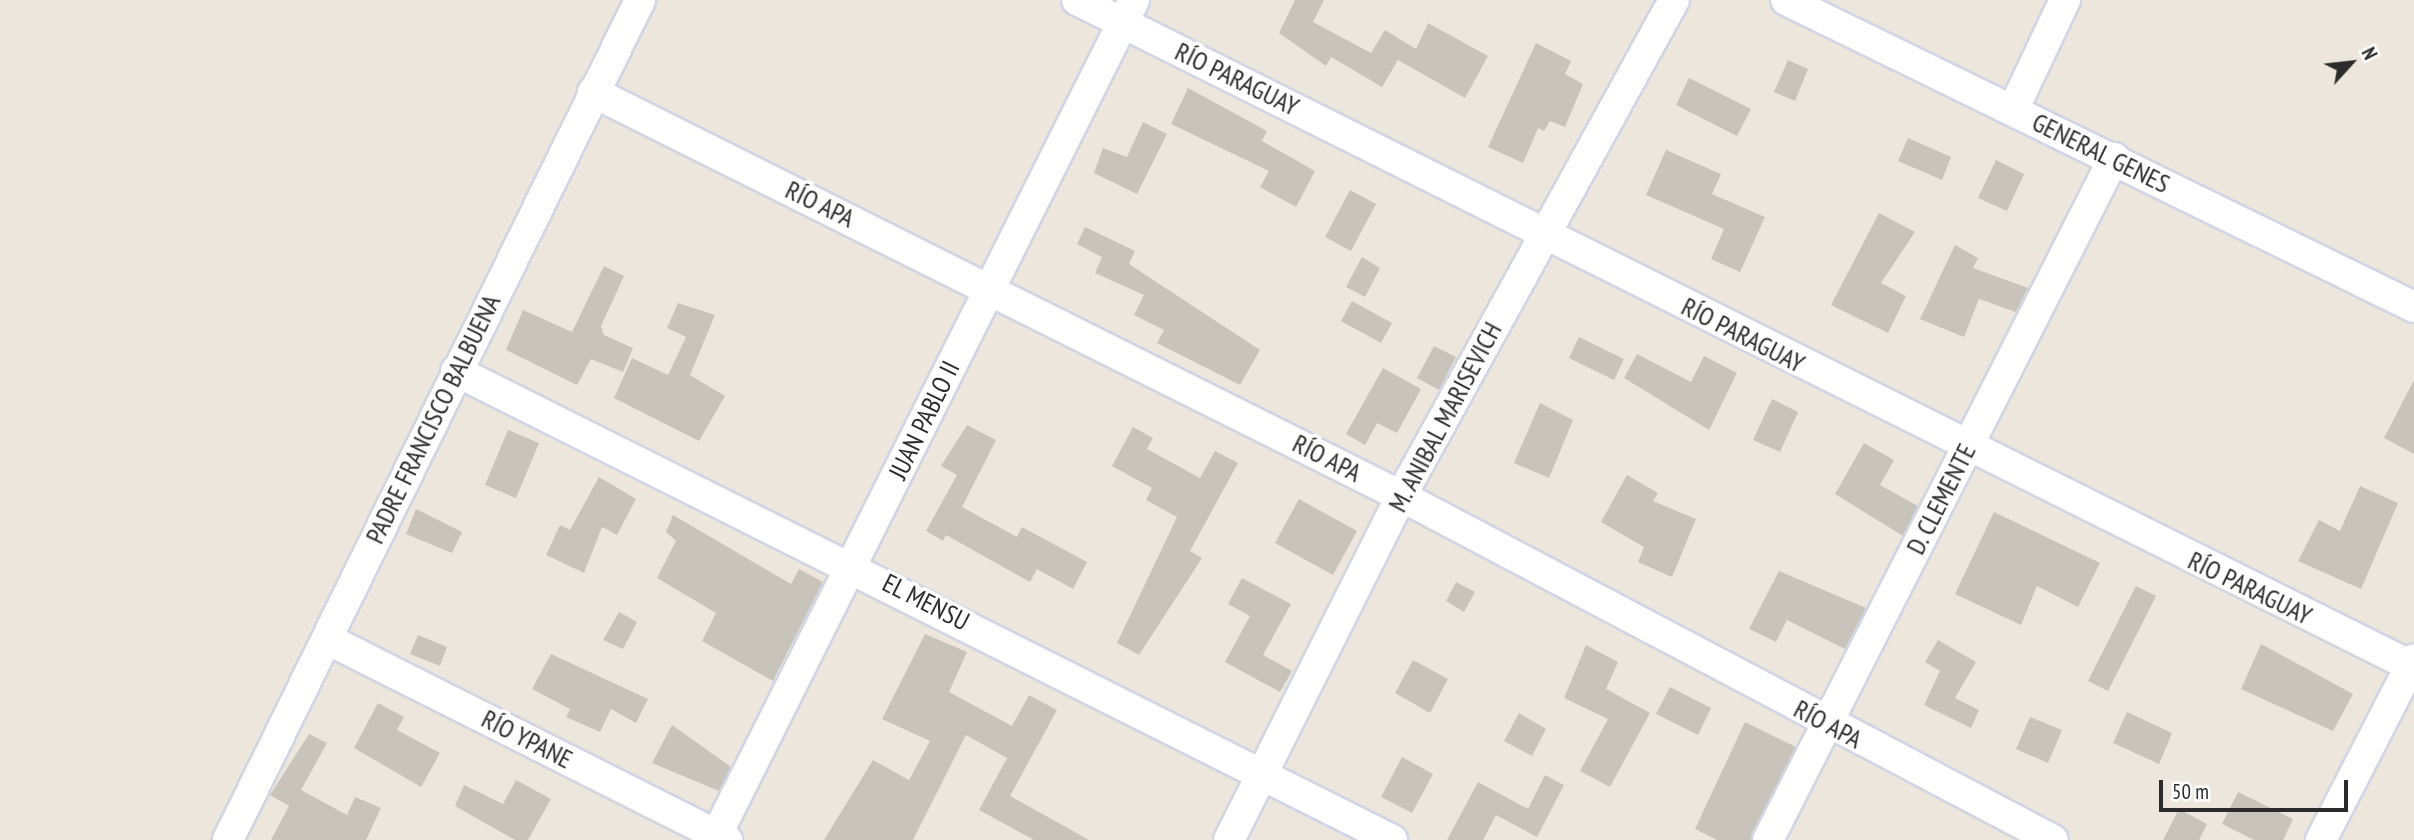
<!DOCTYPE html>
<meta charset="utf-8">
<style>
body{margin:0}
#map{position:relative;width:2414px;height:840px;overflow:hidden;background:#ede6dc;font-family:"PT Sans Narrow",sans-serif}
div>[style]{position:absolute}
[style*='--x']{left:calc(var(--x)*1px);top:calc(var(--y)*1px);width:calc(var(--w)*1px);rotate:calc(var(--a)*1deg)}
.building>*{inset:0;background:#c9c4bb}
.roads{filter:drop-shadow(2px 0 #d1d5e4) drop-shadow(-2px 0 #d1d5e4) drop-shadow(0 2px #d1d5e4) drop-shadow(0 -2px #d1d5e4)}
.minor>*{height:30px;margin:-15px;padding:0 15px;transform-origin:15px;border-radius:15px;background:#fff}
span{translate:-50% -50%;white-space:nowrap;text-align:center;line-height:1.15;-webkit-text-stroke:7px #fff;paint-order:stroke}
.street-label{font-size:26px;color:#2b2b2b}
.north{position:absolute;left:2316px;top:28px;width:70px;height:70px;-webkit-text-stroke:5px #fff;paint-order:stroke;rotate:63deg;font-size:19px;font-weight:700;line-height:28px;text-align:center;color:#2b2b2b}
.north::after{content:'';display:block;margin:auto;width:24px;height:32px;background:#2b2b2b;clip-path:polygon(50% 0,100% 100%,50% 72%,0 100%)}
.scale{position:absolute;left:2159px;top:780px;width:189px;height:32px;box-sizing:border-box;border:4px solid #2b2b2b;border-top:0;padding-left:9px;font-size:21px;line-height:24px;white-space:nowrap;color:#2b2b2b;-webkit-text-stroke:5px #fff;paint-order:stroke}
</style>
<div id="map">
<div class="building">
<div style="clip-path:polygon(1295px 0,1324px 0,1313px 22px,1371px 53px,1385px 30px,1416px 49px,1428px 23px,1488px 56px,1465px 98px,1398px 60px,1382px 87px,1331px 57px,1326px 66px,1279px 33px)"></div>
<div style="clip-path:polygon(1536px 43px,1571px 61px,1565px 74px,1583px 84px,1565px 127px,1550px 121px,1544px 131px,1538px 128px,1523px 163px,1488px 147px)"></div>
<div style="clip-path:polygon(1788px 60px,1808px 69px,1795px 101px,1774px 92px)"></div>
<div style="clip-path:polygon(1689px 78px,1751px 109px,1737px 136px,1676px 105px)"></div>
<div style="clip-path:polygon(1188px 88px,1267px 131px,1262px 141px,1315px 171px,1296px 207px,1260px 187px,1269px 171px,1171px 124px)"></div>
<div style="clip-path:polygon(1143px 122px,1167px 134px,1137px 194px,1094px 173px,1103px 148px,1127px 157px)"></div>
<div style="clip-path:polygon(1908px 138px,1951px 157px,1942px 180px,1898px 161px)"></div>
<div style="clip-path:polygon(1666px 150px,1721px 174px,1712px 194px,1765px 217px,1740px 272px,1711px 259px,1724px 229px,1646px 195px)"></div>
<div style="clip-path:polygon(1996px 160px,2024px 174px,2007px 211px,1978px 198px)"></div>
<div style="clip-path:polygon(1350px 190px,1376px 204px,1351px 251px,1325px 237px)"></div>
<div style="clip-path:polygon(1879px 213px,1915px 232px,1881px 283px,1906px 296px,1888px 333px,1831px 305px)"></div>
<div style="clip-path:polygon(1085px 227px,1135px 251px,1129px 264px,1260px 350px,1240px 385px,1157px 343px,1164px 330px,1134px 315px,1144px 295px,1095px 273px,1102px 257px,1077px 244px)"></div>
<div style="clip-path:polygon(1955px 245px,1978px 258px,1973px 268px,2028px 288px,2016px 312px,1979px 299px,1964px 337px,1920px 319px)"></div>
<div style="clip-path:polygon(1362px 257px,1380px 268px,1365px 297px,1346px 287px)"></div>
<div style="clip-path:polygon(604px 266px,624px 276px,601px 326px,604px 335px,633px 348px,623px 372px,591px 359px,577px 385px,506px 350px,523px 310px,572px 332px)"></div>
<div style="clip-path:polygon(1352px 301px,1392px 323px,1381px 343px,1341px 321px)"></div>
<div style="clip-path:polygon(678px 303px,715px 315px,690px 375px,725px 396px,699px 441px,614px 398px,632px 358px,668px 375px,686px 337px,667px 328px)"></div>
<div style="clip-path:polygon(1579px 337px,1624px 359px,1614px 380px,1569px 358px)"></div>
<div style="clip-path:polygon(1434px 346px,1456px 357px,1439px 390px,1417px 378px)"></div>
<div style="clip-path:polygon(1637px 354px,1691px 382px,1704px 356px,1737px 373px,1709px 430px,1624px 378px)"></div>
<div style="clip-path:polygon(1383px 368px,1421px 389px,1397px 433px,1377px 423px,1365px 445px,1346px 434px)"></div>
<div style="clip-path:polygon(2414px 380px,2414px 454px,2384px 438px)"></div>
<div style="clip-path:polygon(1772px 399px,1798px 412px,1780px 452px,1753px 440px)"></div>
<div style="clip-path:polygon(1540px 403px,1573px 420px,1549px 478px,1514px 463px)"></div>
<div style="clip-path:polygon(967px 425px,996px 440px,962px 507px,1017px 537px,1022px 527px,1087px 562px,1073px 589px,1037px 569px,1030px 582px,946px 535px,943px 541px,926px 531px,957px 475px,941px 466px)"></div>
<div style="clip-path:polygon(1133px 427px,1153px 438px,1147px 449px,1200px 478px,1215px 451px,1238px 463px,1190px 551px,1202px 558px,1139px 655px,1117px 643px,1177px 517px,1146px 500px,1152px 488px,1112px 466px)"></div>
<div style="clip-path:polygon(508px 430px,539px 443px,516px 498px,485px 485px)"></div>
<div style="clip-path:polygon(1864px 443px,1894px 460px,1880px 485px,1918px 506px,1903px 536px,1835px 494px)"></div>
<div style="clip-path:polygon(1627px 475px,1658px 493px,1653px 501px,1696px 519px,1672px 577px,1638px 562px,1644px 547px,1601px 522px)"></div>
<div style="clip-path:polygon(599px 477px,636px 499px,617px 535px,602px 527px,584px 573px,546px 555px,560px 525px,570px 530px)"></div>
<div style="clip-path:polygon(2360px 486px,2398px 503px,2361px 589px,2298px 561px,2319px 520px,2340px 531px)"></div>
<div style="clip-path:polygon(1299px 499px,1357px 531px,1333px 575px,1275px 543px)"></div>
<div style="clip-path:polygon(416px 509px,462px 532px,452px 553px,406px 534px)"></div>
<div style="clip-path:polygon(1994px 512px,2100px 563px,2078px 607px,2037px 586px,2021px 625px,1955px 594px)"></div>
<div style="clip-path:polygon(673px 515px,791px 584px,799px 569px,823px 582px,773px 681px,702px 641px,716px 613px,657px 578px,676px 541px,666px 532px)"></div>
<div style="clip-path:polygon(1779px 571px,1866px 608px,1845px 649px,1787px 620px,1776px 642px,1749px 629px)"></div>
<div style="clip-path:polygon(1242px 578px,1291px 604px,1263px 655px,1292px 671px,1280px 692px,1225px 662px,1250px 616px,1228px 604px)"></div>
<div style="clip-path:polygon(1456px 582px,1475px 592px,1464px 612px,1446px 601px)"></div>
<div style="clip-path:polygon(2136px 586px,2156px 596px,2108px 691px,2088px 681px)"></div>
<div style="clip-path:polygon(619px 612px,637px 622px,623px 649px,603px 640px)"></div>
<div style="clip-path:polygon(925px 634px,967px 652px,949px 692px,1012px 726px,1029px 695px,1057px 710px,1010px 796px,1089px 840px,1034px 840px,979px 810px,1007px 758px,966px 735px,913px 840px,824px 840px,873px 760px,909px 780px,930px 741px,882px 719px)"></div>
<div style="clip-path:polygon(418px 635px,447px 647px,440px 666px,410px 654px)"></div>
<div style="clip-path:polygon(1938px 640px,1976px 662px,1955px 698px,1979px 710px,1971px 728px,1924px 705px,1940px 671px,1925px 662px)"></div>
<div style="clip-path:polygon(2261px 644px,2353px 694px,2333px 731px,2241px 689px)"></div>
<div style="clip-path:polygon(1586px 645px,1618px 662px,1606px 689px,1650px 713px,1610px 787px,1580px 771px,1608px 719px,1564px 698px)"></div>
<div style="clip-path:polygon(551px 654px,648px 699px,636px 723px,611px 709px,600px 732px,566px 717px,570px 709px,532px 689px)"></div>
<div style="clip-path:polygon(1413px 660px,1448px 679px,1430px 713px,1395px 693px)"></div>
<div style="clip-path:polygon(1670px 687px,1711px 708px,1698px 735px,1656px 714px)"></div>
<div style="clip-path:polygon(378px 703px,404px 717px,397px 730px,440px 753px,421px 787px,354px 748px)"></div>
<div style="clip-path:polygon(2127px 712px,2172px 733px,2159px 764px,2113px 743px)"></div>
<div style="clip-path:polygon(1519px 713px,1546px 729px,1532px 756px,1504px 741px)"></div>
<div style="clip-path:polygon(2030px 717px,2062px 730px,2048px 763px,2016px 749px)"></div>
<div style="clip-path:polygon(1745px 722px,1796px 747px,1751px 840px,1717px 840px,1695px 829px)"></div>
<div style="clip-path:polygon(672px 725px,731px 767px,719px 791px,652px 763px)"></div>
<div style="clip-path:polygon(309px 734px,327px 743px,301px 790px,347px 815px,355px 797px,381px 808px,366px 840px,271px 840px,289px 806px,270px 795px)"></div>
<div style="clip-path:polygon(1402px 757px,1433px 774px,1412px 813px,1381px 797px)"></div>
<div style="clip-path:polygon(1545px 775px,1564px 785px,1537px 837px,1496px 815px,1483px 840px,1447px 840px,1478px 782px,1528px 809px)"></div>
<div style="clip-path:polygon(516px 780px,551px 799px,528px 840px,515px 840px,455px 806px,464px 785px,503px 804px)"></div>
<div style="clip-path:polygon(2238px 792px,2293px 819px,2283px 840px,2254px 840px,2222px 824px)"></div>
<div style="clip-path:polygon(2179px 809px,2207px 824px,2199px 840px,2163px 840px)"></div>
</div>
<div class="roads">
<div class="minor">
<div style="--x:1077;--y:0;--w:1491;--a:26.53"></div>
<div style="--x:1786;--y:0;--w:699;--a:26.05"></div>
<div style="--x:593;--y:92;--w:903;--a:26.57"></div>
<div style="--x:1401;--y:496;--w:737;--a:27.82"></div>
<div style="--x:2013;--y:110;--w:122;--a:-64.7"></div>
<div style="--x:456;--y:371;--w:1047;--a:26.61"></div>
<div style="--x:327;--y:639;--w:448;--a:26.7"></div>
<div style="--x:228;--y:840;--w:936;--a:-63.87"></div>
<div style="--x:714;--y:840;--w:939;--a:-63.43"></div>
<div style="--x:1229;--y:840;--w:385;--a:-63.4"></div>
<div style="--x:1401;--y:496;--w:566;--a:-61.17"></div>
<div style="--x:1768;--y:840;--w:765;--a:-63.1"></div>
<div style="--x:2321;--y:840;--w:203;--a:-62.8"></div>
</div>
</div>
<div class="street-label">
<span style="left:1237px;top:79px;rotate:26deg">RÍO PARAGUAY</span>
<span style="left:2101px;top:153px;rotate:26deg">GENERAL GENES</span>
<span style="left:820px;top:204px;rotate:26deg">RÍO APA</span>
<span style="left:1743px;top:335px;rotate:27deg">RÍO PARAGUAY</span>
<span style="left:1445px;top:417px;rotate:-62deg">M. ANIBAL MARISEVICH</span>
<span style="left:433px;top:419px;rotate:-64deg">PADRE FRANCISCO BALBUENA</span>
<span style="left:924px;top:420px;rotate:-64deg">JUAN PABLO II</span>
<span style="left:1327px;top:458px;rotate:27deg">RÍO APA</span>
<span style="left:1941px;top:499px;rotate:-63deg">D. CLEMENTE</span>
<span style="left:2250px;top:588px;rotate:26deg">RÍO PARAGUAY</span>
<span style="left:926px;top:602px;rotate:27deg">EL MENSU</span>
<span style="left:1828px;top:724px;rotate:28deg">RÍO APA</span>
<span style="left:527px;top:739px;rotate:27deg">RÍO YPANE</span>
</div>
<div class="north">N</div>
<div class="scale">50 m</div>
</div>
